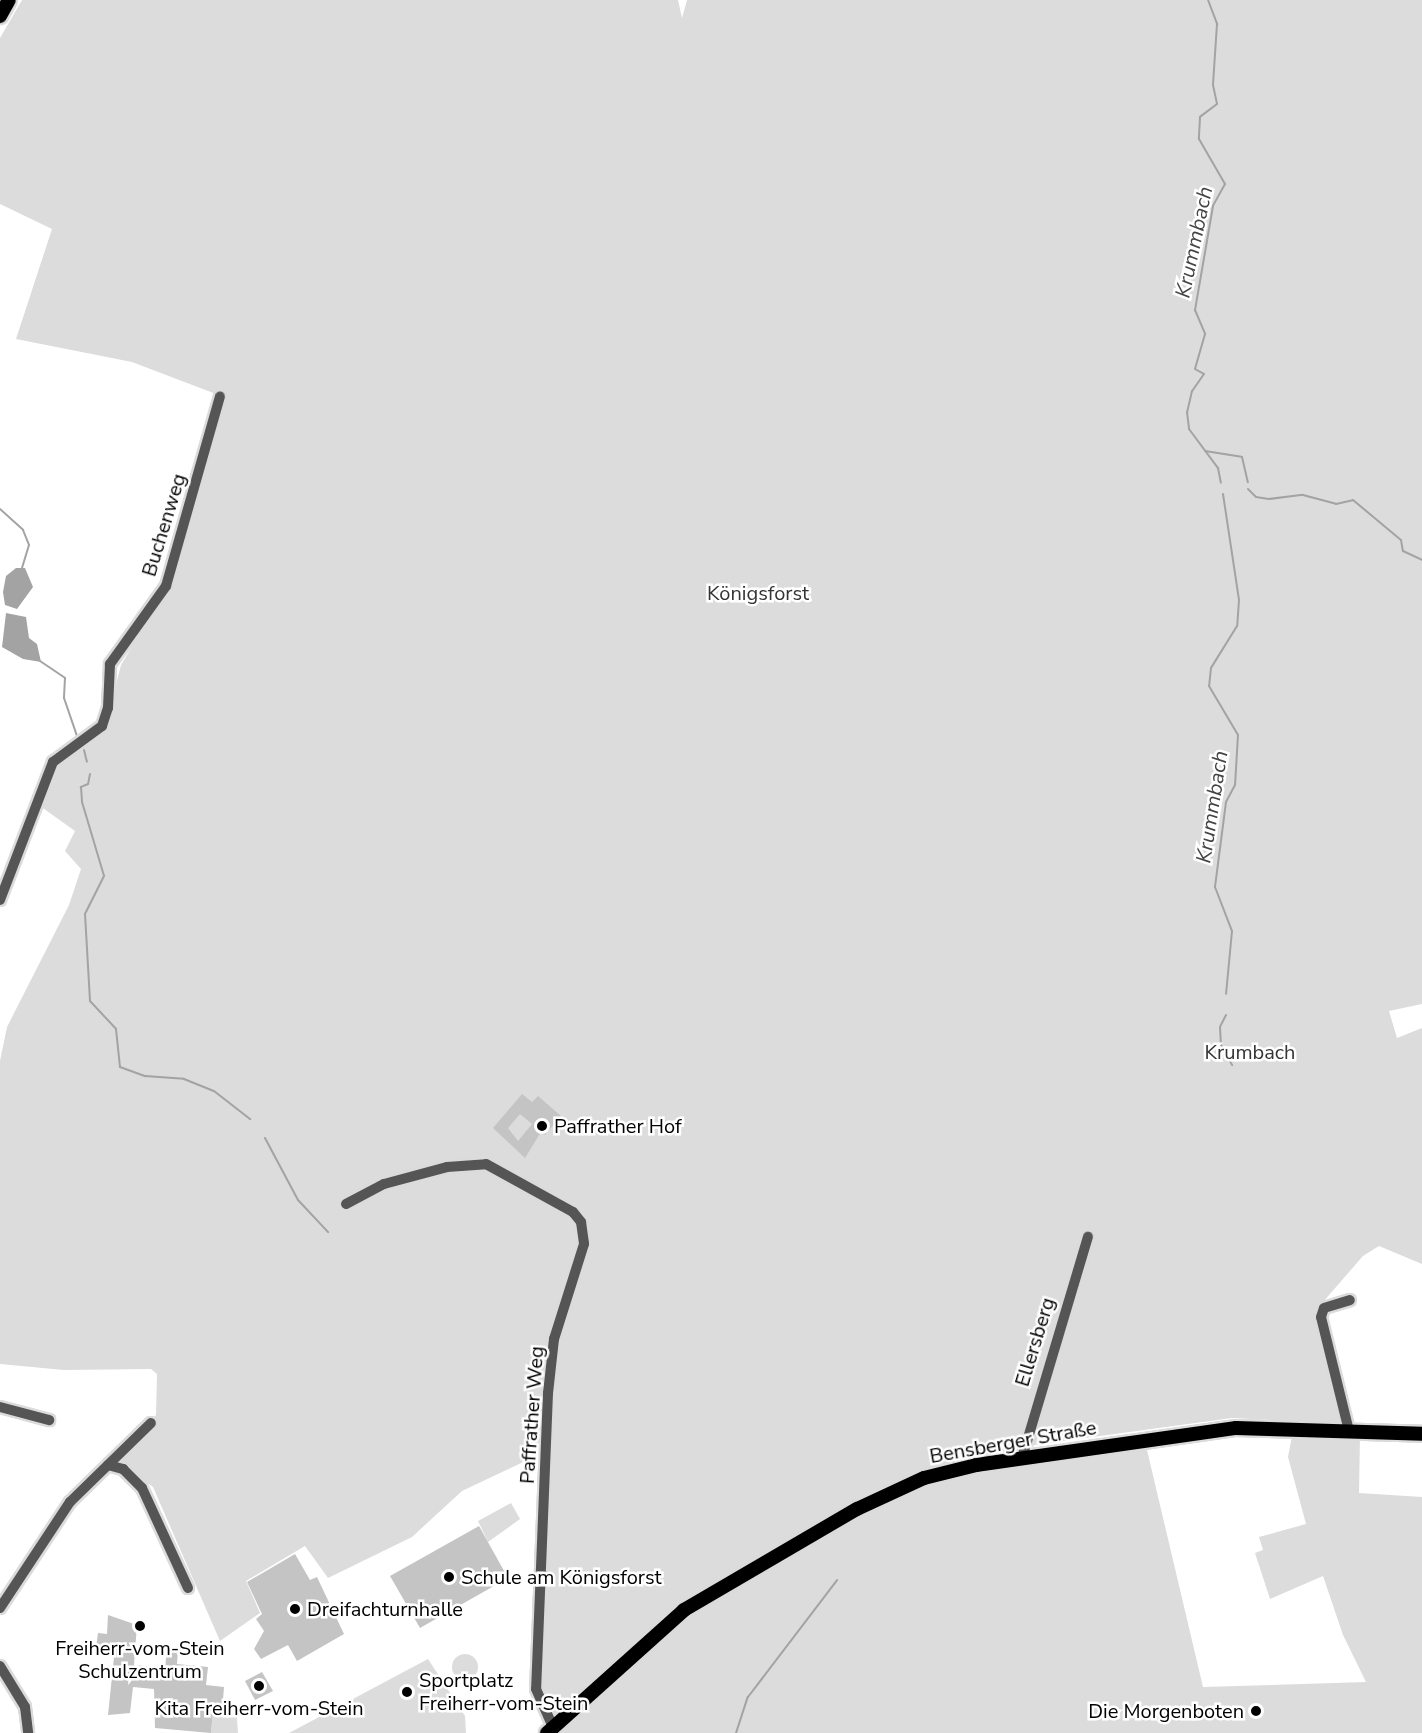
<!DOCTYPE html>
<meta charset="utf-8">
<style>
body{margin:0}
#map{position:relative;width:1422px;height:1733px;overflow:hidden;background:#fff;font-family:"Nunito Sans",sans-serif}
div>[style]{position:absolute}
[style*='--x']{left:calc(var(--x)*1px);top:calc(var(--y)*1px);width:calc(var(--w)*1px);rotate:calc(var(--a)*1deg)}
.green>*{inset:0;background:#dcdcdc}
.round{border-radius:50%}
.water>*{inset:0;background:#a3a3a3}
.stream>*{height:2px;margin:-1px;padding:0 1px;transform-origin:1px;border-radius:1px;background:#a3a3a3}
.building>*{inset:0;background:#c4c4c4}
.roads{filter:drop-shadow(2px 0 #dbdbdb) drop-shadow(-2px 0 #dbdbdb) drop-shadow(0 2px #dbdbdb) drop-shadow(0 -2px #dbdbdb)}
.minor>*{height:10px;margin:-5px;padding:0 5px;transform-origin:5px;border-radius:5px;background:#555}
.major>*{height:14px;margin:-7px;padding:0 7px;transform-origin:7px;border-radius:7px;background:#000}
.dots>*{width:16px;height:16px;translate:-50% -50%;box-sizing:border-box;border:3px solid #fff;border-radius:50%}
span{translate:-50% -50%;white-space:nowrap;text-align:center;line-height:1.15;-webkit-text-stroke:5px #fff;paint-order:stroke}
.street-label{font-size:20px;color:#000}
.park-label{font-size:20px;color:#333}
.poi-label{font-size:20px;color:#000}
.left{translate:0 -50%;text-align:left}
.right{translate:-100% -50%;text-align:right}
.water-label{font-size:21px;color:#444;font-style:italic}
</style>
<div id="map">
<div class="green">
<div style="clip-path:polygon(22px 0,678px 0,682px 18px,687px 0,1422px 0,1422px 1004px,1389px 1011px,1397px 1038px,1422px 1028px,1422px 1264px,1379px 1246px,1363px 1256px,1316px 1310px,1347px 1424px,1232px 1418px,1027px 1446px,1022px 1461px,1140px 1444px,1147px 1450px,1203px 1687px,1366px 1682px,1343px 1635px,1323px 1576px,1270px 1599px,1255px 1553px,1263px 1550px,1259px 1537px,1306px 1524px,1288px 1457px,1292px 1436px,1227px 1437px,1227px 1435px,1360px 1435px,1359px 1493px,1422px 1497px,1422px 1733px,551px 1733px,560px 1723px,539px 1694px,551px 1449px,462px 1491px,412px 1537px,328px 1578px,305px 1546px,246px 1581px,260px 1613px,220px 1641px,153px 1487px,121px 1463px,121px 1456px,156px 1415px,157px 1374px,151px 1369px,64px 1370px,0 1364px,0 1061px,7px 1027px,69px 905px,81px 869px,65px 851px,75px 831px,40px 806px,54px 768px,104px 731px,121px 665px,168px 585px,216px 394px,132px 362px,16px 339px,52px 229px,0 204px,0 38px)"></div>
<div style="clip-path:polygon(511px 1503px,520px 1519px,488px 1542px,478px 1521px)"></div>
<div class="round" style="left:452px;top:1654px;width:26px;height:26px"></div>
<div style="clip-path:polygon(428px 1659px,465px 1716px,466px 1733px,289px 1733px)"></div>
<div style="clip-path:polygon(236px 1706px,238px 1733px,211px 1733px,213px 1712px)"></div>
</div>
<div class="water">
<div style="clip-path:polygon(16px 568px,25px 568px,33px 587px,17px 609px,5px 605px,3px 592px,6px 576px)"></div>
<div style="clip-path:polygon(6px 613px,26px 617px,29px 638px,37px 644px,41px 662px,23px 659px,2px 647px)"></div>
</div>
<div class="stream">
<div style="--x:1208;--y:0;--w:26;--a:69"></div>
<div style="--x:1217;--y:24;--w:61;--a:93.8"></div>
<div style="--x:1213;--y:85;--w:19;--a:78"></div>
<div style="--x:1217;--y:104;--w:21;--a:143"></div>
<div style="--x:1200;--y:117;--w:22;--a:93"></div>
<div style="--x:1199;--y:139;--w:52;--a:60"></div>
<div style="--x:1225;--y:184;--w:25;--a:119"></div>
<div style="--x:1213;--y:206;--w:106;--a:99.8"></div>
<div style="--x:1195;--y:310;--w:26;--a:67"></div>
<div style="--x:1205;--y:334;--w:36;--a:106"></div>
<div style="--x:1195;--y:369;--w:10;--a:29"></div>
<div style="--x:1204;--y:374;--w:21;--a:125"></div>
<div style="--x:1192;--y:391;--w:22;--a:103"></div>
<div style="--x:1187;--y:412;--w:17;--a:83"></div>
<div style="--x:1189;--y:429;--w:49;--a:53.4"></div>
<div style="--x:1218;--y:468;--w:15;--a:79"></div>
<div style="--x:1205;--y:451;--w:37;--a:9"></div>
<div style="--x:1242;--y:457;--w:26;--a:77"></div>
<div style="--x:1248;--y:489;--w:11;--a:45"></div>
<div style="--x:1256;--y:497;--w:13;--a:9"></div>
<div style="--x:1269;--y:499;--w:34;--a:-7"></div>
<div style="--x:1303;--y:495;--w:34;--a:15"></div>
<div style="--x:1336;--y:504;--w:17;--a:-13"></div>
<div style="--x:1353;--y:500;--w:62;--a:39.8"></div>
<div style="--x:1401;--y:540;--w:11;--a:80"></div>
<div style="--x:1403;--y:551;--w:21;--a:25"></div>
<div style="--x:1223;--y:494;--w:107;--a:81.4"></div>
<div style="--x:1239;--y:600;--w:26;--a:94"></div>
<div style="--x:1237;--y:626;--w:49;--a:121.8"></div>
<div style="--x:1211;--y:668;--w:18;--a:96"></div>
<div style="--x:1209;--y:686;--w:57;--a:59.4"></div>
<div style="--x:1238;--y:735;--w:50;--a:93.4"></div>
<div style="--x:1235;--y:785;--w:19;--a:118"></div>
<div style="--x:1226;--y:802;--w:86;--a:97.4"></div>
<div style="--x:1215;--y:887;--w:47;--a:68.9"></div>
<div style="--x:1232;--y:931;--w:63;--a:95.4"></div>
<div style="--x:0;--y:509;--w:31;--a:42"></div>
<div style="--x:23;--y:530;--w:16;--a:68"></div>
<div style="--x:29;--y:545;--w:24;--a:107"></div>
<div style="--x:40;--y:661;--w:30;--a:34"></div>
<div style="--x:65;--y:678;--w:20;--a:93"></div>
<div style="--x:64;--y:698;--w:40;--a:71.1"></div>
<div style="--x:84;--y:750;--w:12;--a:76"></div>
<div style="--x:90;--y:774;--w:10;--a:101"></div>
<div style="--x:88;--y:784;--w:8;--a:157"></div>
<div style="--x:81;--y:787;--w:15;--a:86"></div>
<div style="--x:82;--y:802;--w:77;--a:73.4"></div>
<div style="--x:104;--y:876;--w:42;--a:116.6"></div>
<div style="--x:85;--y:914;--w:87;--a:86.7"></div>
<div style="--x:90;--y:1001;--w:38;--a:47"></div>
<div style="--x:116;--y:1029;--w:38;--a:84"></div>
<div style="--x:120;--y:1067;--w:27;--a:20"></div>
<div style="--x:145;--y:1076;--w:39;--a:4"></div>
<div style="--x:184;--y:1079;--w:32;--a:22"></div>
<div style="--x:214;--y:1091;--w:46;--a:37.9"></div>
<div style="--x:1226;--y:1015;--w:13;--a:117"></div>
<div style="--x:1220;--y:1027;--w:18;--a:87"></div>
<div style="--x:1221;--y:1045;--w:23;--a:61"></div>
<div style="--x:265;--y:1138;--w:70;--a:62"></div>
<div style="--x:298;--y:1200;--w:44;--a:46.8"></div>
<div style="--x:736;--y:1733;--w:38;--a:-72"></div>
<div style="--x:748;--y:1697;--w:147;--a:-52.7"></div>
</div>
<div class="building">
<div style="clip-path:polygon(evenodd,522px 1094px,532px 1102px,538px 1096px,561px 1116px,545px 1135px,541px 1132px,525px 1158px,493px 1128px,522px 1094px,520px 1114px,532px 1124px,518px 1141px,508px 1128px,520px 1114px)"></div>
<div style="clip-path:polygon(479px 1526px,508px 1578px,420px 1628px,390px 1576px)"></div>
<div style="clip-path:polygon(295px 1554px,310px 1580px,317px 1577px,344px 1634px,297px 1661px,288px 1645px,261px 1659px,254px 1649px,264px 1631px,256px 1619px,262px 1614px,247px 1582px)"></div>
<div style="clip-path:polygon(108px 1615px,137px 1625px,134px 1665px,165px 1668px,167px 1648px,178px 1650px,177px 1664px,208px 1667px,206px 1685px,224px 1687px,222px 1713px,213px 1712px,211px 1733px,155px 1728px,154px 1689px,133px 1687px,130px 1713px,108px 1715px,114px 1657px,95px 1655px,98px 1633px,107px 1634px)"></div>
<div style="clip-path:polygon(262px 1672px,273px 1691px,255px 1700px,245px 1681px)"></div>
</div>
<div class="roads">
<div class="minor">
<div style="--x:0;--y:900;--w:148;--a:-69"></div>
<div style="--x:53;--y:762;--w:61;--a:-36.3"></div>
<div style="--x:102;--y:726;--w:19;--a:-72"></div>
<div style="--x:108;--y:708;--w:44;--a:-87.4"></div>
<div style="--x:110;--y:664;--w:96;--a:-54.3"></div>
<div style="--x:166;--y:586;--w:197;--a:-74.1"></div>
<div style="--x:346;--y:1204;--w:43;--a:-27.8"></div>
<div style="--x:384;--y:1184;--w:65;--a:-15.1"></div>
<div style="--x:447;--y:1167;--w:39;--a:-4"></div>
<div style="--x:486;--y:1164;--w:99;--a:28.9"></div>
<div style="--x:573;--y:1212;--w:13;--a:51"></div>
<div style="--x:581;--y:1222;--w:22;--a:82"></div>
<div style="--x:584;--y:1244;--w:100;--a:107.5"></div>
<div style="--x:554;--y:1339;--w:54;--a:96.3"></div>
<div style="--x:548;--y:1393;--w:296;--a:92.3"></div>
<div style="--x:536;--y:1689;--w:42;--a:65.9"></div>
<div style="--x:0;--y:1407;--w:51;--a:14.9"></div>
<div style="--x:1349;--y:1431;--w:117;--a:-103.8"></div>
<div style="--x:1321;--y:1317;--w:9;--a:-72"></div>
<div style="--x:1324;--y:1308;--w:27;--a:-17"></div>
<div style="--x:1022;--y:1458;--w:231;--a:-73.4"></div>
<div style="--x:108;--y:1465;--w:16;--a:15"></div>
<div style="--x:123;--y:1469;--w:27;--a:45"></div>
<div style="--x:142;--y:1488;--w:110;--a:65.3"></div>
<div style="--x:0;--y:1608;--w:127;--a:-56.6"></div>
<div style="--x:70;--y:1502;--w:113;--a:-44.3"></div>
<div style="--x:0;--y:1666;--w:48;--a:58.6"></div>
<div style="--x:25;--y:1707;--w:26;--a:83"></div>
</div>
<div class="major">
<div style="--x:0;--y:16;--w:18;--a:-61"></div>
<div style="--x:547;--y:1733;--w:184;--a:-41.9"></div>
<div style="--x:684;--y:1610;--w:200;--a:-30.3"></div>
<div style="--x:857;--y:1509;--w:74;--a:-24.8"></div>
<div style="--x:924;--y:1478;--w:54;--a:-14"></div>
<div style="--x:976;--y:1465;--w:263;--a:-8.1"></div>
<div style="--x:1236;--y:1428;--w:186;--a:1.8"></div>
</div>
</div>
<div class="dots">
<div style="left:542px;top:1126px;background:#000"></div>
<div style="left:449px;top:1577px;background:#000"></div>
<div style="left:295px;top:1609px;background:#000"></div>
<div style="left:140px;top:1626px;background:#000"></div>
<div style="left:259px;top:1686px;background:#000"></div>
<div style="left:407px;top:1692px;background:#000"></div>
<div style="left:1256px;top:1711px;background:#000"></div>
</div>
<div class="street-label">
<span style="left:164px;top:525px;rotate:-73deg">Buchenweg</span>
<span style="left:1035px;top:1342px;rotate:-73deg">Ellersberg</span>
<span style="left:532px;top:1415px;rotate:-86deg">Paffrather Weg</span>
<span style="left:1013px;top:1442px;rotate:-10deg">Bensberger Straße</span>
</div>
<div class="park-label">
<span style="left:758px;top:593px">Königsforst</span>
<span style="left:1250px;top:1052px">Krumbach</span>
</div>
<div class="poi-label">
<span class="left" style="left:554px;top:1126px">Paffrather Hof</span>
<span class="left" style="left:461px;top:1577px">Schule am Königsforst</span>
<span class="left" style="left:307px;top:1609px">Dreifachturnhalle</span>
<span style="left:140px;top:1660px">Freiherr-vom-Stein<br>Schulzentrum</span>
<span class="left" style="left:419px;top:1692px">Sportplatz<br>Freiherr-vom-Stein</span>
<span style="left:259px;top:1708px">Kita Freiherr-vom-Stein</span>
<span class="right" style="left:1244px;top:1711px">Die Morgenboten</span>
</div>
<div class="water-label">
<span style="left:1194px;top:242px;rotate:-78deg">Krummbach</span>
<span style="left:1212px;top:807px;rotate:-81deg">Krummbach</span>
</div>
</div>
